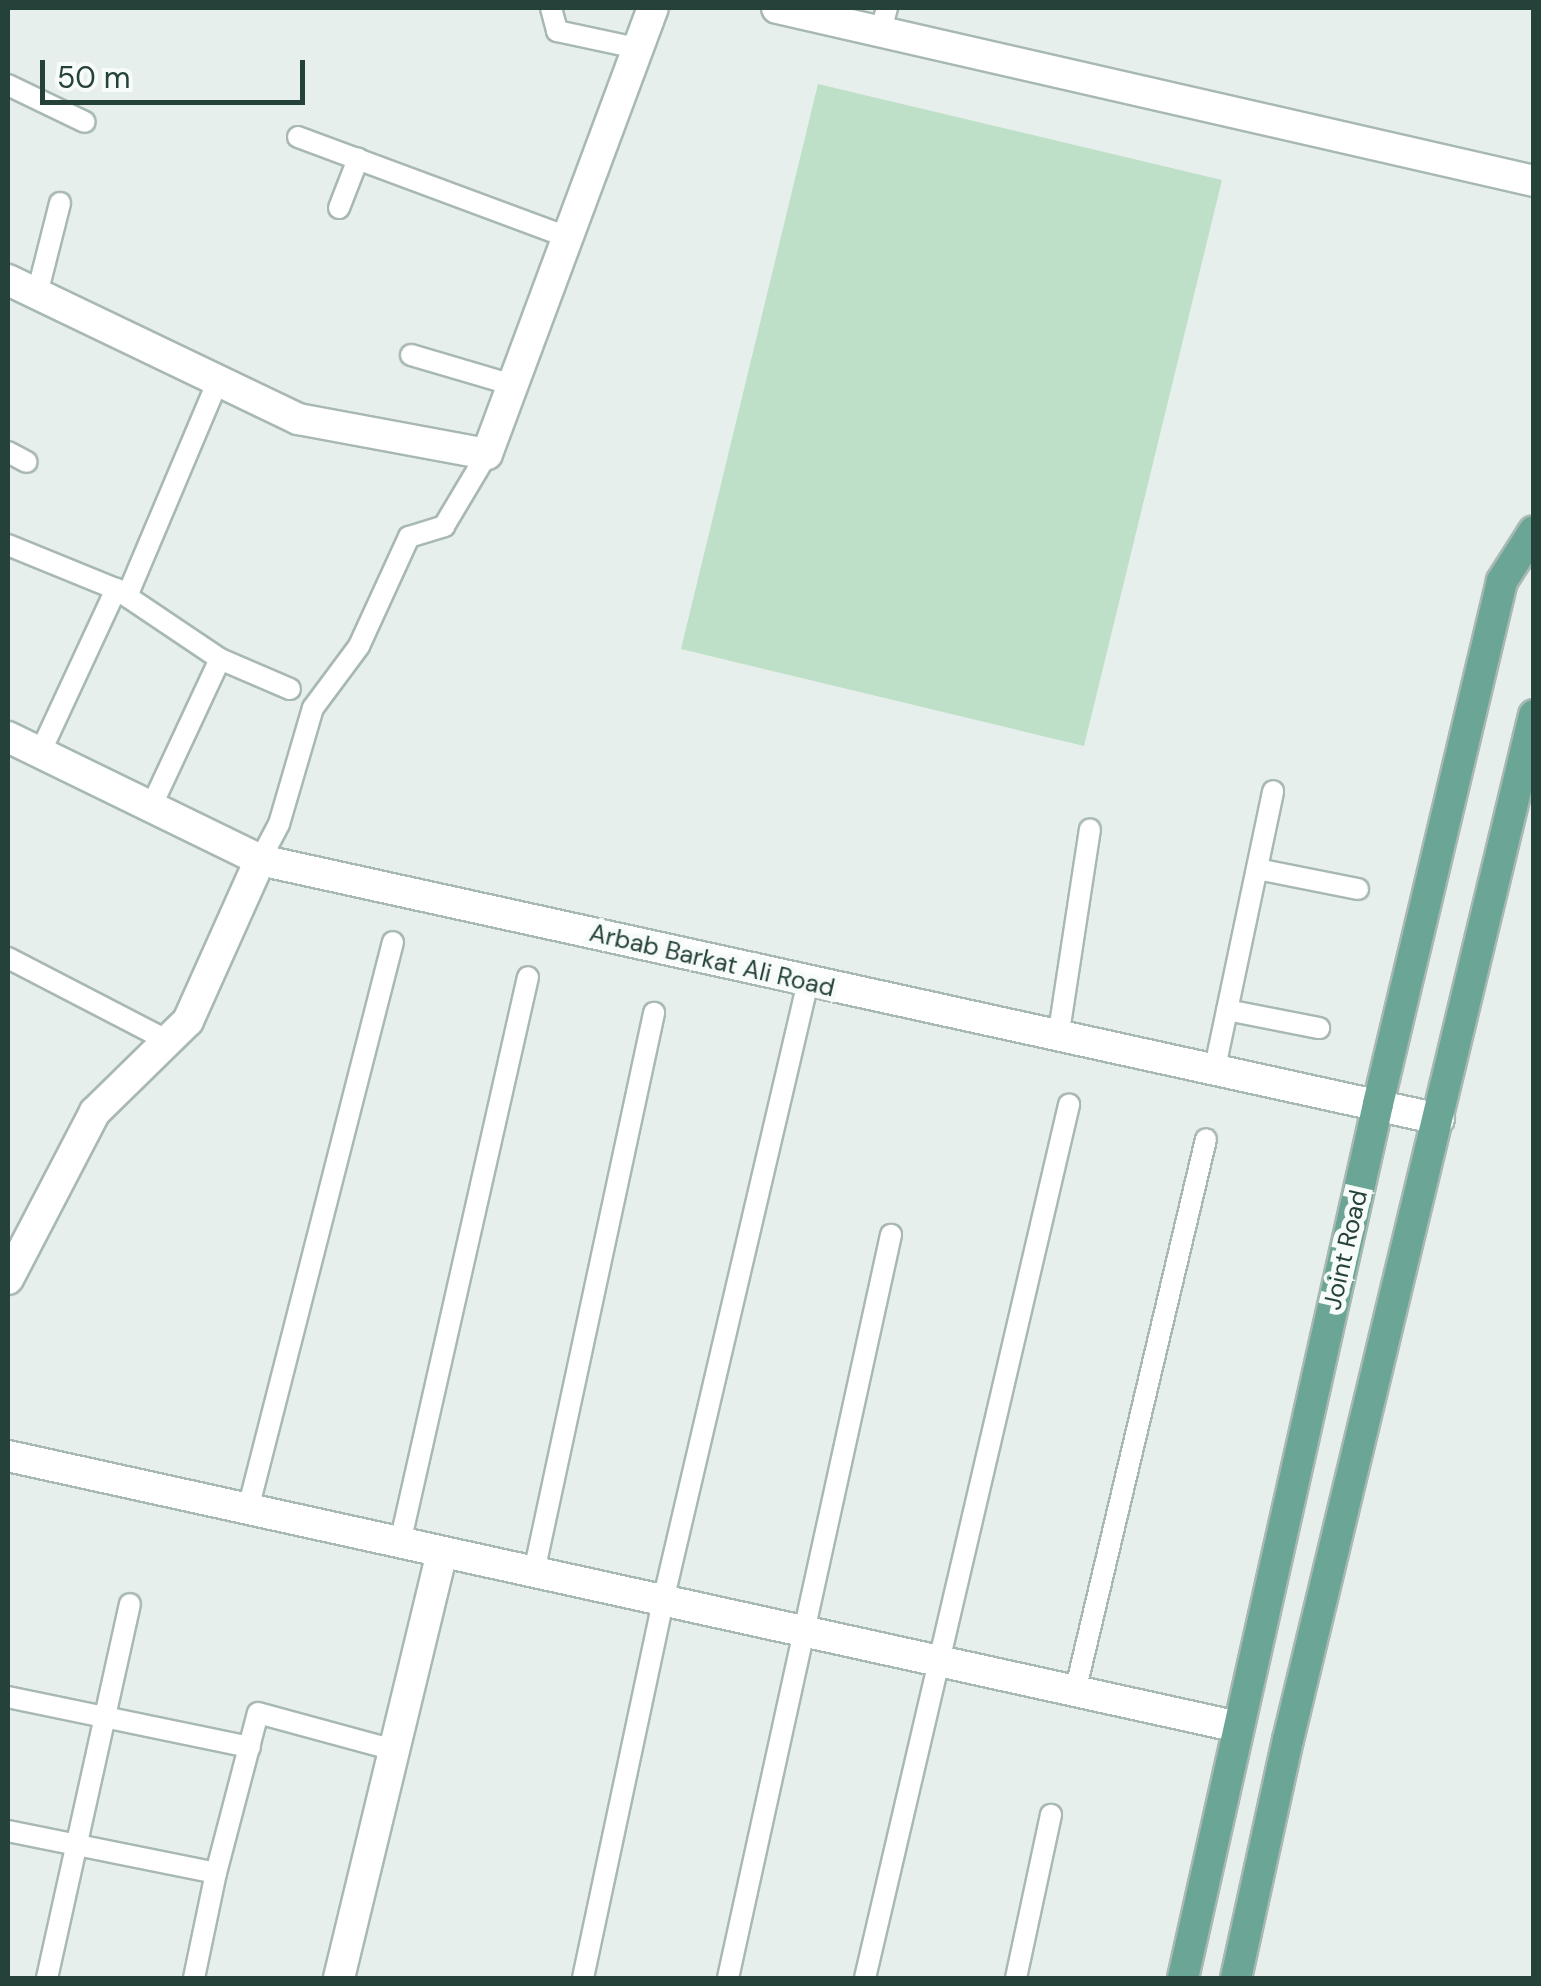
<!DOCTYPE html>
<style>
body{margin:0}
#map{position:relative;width:1541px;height:1986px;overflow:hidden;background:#e6efeb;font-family:"DM Sans",sans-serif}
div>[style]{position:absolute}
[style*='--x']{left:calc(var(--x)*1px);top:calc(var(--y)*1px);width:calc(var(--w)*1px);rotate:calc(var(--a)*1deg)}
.green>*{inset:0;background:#bfe0c8}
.roads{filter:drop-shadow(2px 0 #a8b8b2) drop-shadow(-2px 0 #a8b8b2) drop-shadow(0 2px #a8b8b2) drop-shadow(0 -2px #a8b8b2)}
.lane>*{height:20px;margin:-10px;padding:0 10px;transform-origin:10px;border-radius:10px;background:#fff}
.street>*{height:30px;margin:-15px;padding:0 15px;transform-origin:15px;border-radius:15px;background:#fff}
.primary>*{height:30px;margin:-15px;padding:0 15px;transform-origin:15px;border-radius:15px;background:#6aa596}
span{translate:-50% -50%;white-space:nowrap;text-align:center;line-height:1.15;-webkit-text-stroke:10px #f7fbf9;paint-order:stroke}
.street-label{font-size:25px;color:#24423a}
.frame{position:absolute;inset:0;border:10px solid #24423a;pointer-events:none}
.scale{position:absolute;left:40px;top:60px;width:265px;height:45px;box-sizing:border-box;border:5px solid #24423a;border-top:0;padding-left:12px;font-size:30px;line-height:35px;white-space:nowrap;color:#24423a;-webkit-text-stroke:8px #f7fbf9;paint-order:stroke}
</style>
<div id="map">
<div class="green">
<div style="clip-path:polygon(818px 84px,1222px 180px,1084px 746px,681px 649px)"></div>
</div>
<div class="roads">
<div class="lane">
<div style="--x:551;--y:8;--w:24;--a:75"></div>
<div style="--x:557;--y:31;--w:86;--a:12.1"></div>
<div style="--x:880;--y:34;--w:27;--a:-75"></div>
<div style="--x:8;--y:85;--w:85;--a:25.7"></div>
<div style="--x:298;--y:137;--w:289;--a:20.4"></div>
<div style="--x:339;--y:208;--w:53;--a:-68.8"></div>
<div style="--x:37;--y:294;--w:94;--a:-75.8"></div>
<div style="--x:411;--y:355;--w:106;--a:16.4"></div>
<div style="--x:8;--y:452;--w:21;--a:28"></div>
<div style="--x:8;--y:545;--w:117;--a:22.2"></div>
<div style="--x:116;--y:589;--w:125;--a:33.9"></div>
<div style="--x:220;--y:659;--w:76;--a:23.2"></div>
<div style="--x:127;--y:596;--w:233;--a:-67.1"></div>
<div style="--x:40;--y:753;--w:181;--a:-65.1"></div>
<div style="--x:151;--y:807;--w:163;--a:-65"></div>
<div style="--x:260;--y:860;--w:41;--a:-62.2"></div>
<div style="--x:279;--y:824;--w:121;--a:-73.7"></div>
<div style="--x:313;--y:708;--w:77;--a:-53.4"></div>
<div style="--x:359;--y:646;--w:120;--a:-65.4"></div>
<div style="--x:409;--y:537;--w:37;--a:-17"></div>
<div style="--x:444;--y:526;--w:84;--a:-59.2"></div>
<div style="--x:1257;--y:869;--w:103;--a:11.2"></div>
<div style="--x:8;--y:958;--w:180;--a:27.4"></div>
<div style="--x:1227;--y:1010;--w:94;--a:11.1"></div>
<div style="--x:1058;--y:1038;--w:211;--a:-81.3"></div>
<div style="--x:1214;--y:1072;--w:287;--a:-78.1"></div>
<div style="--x:248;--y:1509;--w:585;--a:-75.66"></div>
<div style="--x:400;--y:1543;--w:580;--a:-77.26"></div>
<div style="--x:534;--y:1572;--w:572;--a:-77.88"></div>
<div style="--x:1075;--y:1692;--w:568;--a:-76.67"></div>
<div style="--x:8;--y:1697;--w:247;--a:11.7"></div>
<div style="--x:8;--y:1831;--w:212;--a:11.4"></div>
<div style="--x:47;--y:1978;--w:383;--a:-77.5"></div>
<div style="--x:194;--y:1978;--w:107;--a:-78.2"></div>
<div style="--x:216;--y:1873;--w:165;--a:-75.3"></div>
<div style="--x:258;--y:1713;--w:141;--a:15.2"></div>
<div style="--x:583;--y:1978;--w:385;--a:-78"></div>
<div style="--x:663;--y:1601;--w:636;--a:-76.82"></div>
<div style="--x:728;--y:1978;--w:761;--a:-77.63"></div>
<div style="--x:865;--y:1978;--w:897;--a:-76.85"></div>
<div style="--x:1016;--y:1978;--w:167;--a:-77.9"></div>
</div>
<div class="street">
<div style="--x:777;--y:8;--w:777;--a:12.87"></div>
<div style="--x:8;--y:280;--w:322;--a:25.6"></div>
<div style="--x:298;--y:419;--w:192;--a:10.5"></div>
<div style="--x:487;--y:454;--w:476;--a:-69.6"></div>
<div style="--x:8;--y:737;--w:280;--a:26"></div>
<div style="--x:260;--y:860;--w:1207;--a:12.39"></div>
<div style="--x:8;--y:1279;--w:188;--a:-62.5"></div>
<div style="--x:95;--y:1112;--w:130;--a:-44.4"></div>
<div style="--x:188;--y:1021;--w:176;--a:-65.9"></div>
<div style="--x:8;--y:1456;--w:1260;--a:12.42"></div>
<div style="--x:339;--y:1978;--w:438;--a:-76.4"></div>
</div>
<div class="primary">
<div style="--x:1183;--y:1978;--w:895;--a:-77.42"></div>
<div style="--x:1378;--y:1104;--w:537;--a:-76.66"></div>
<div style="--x:1502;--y:581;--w:59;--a:-57.4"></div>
<div style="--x:1236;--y:1978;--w:244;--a:-77.7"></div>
<div style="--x:1288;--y:1740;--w:1054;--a:-76.5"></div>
</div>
</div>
<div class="street-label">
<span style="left:712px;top:961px;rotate:13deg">Arbab Barkat Ali Road</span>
<span style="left:1346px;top:1250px;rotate:-77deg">Joint Road</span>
</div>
<div class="frame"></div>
<div class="scale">50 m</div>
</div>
